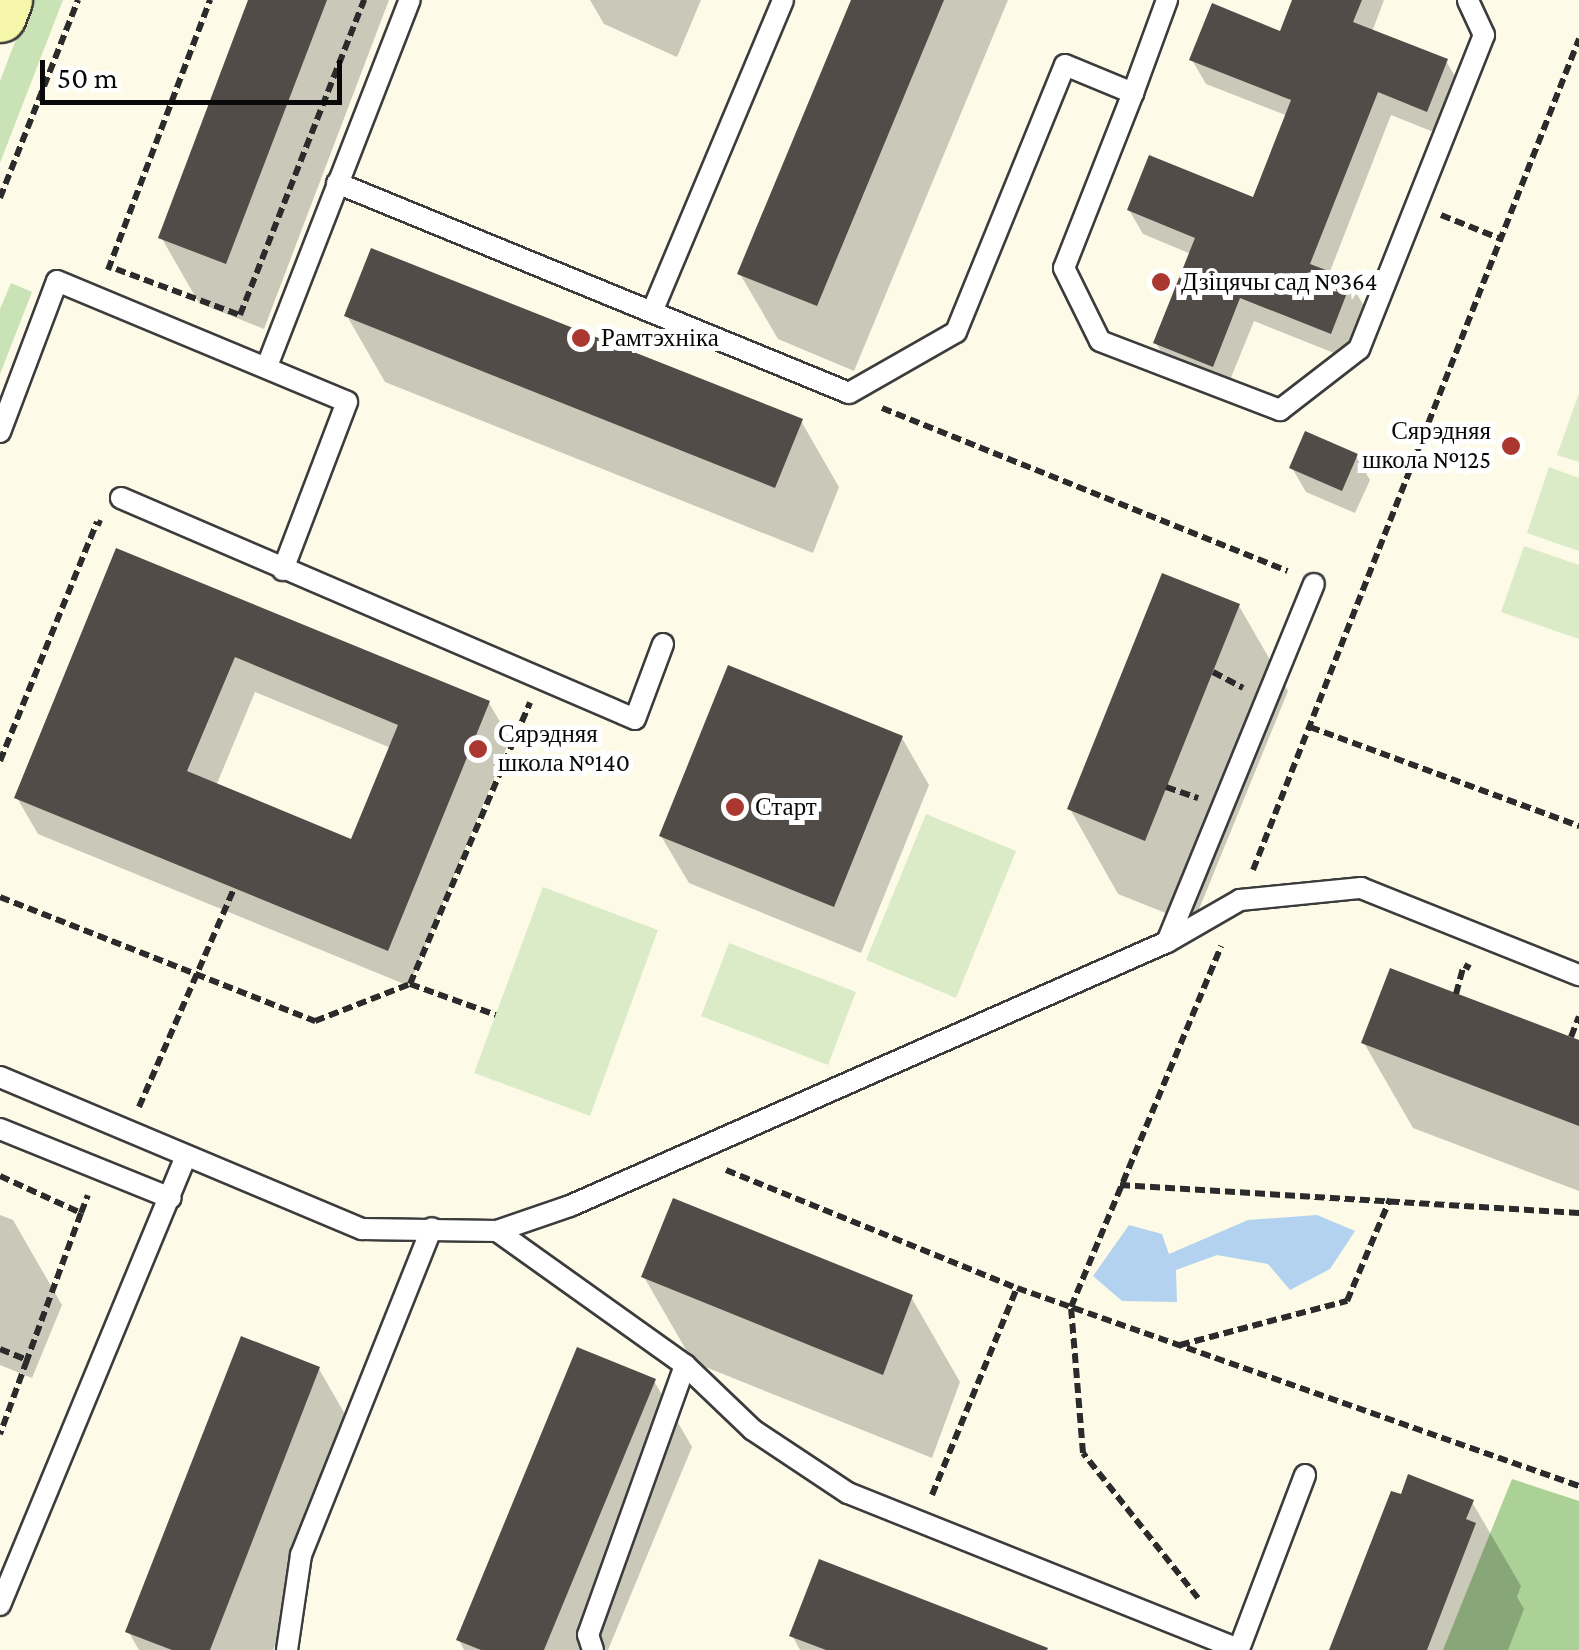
<!DOCTYPE html>
<meta charset="utf-8">
<style>
body{margin:0}
#map{position:relative;width:1579px;height:1650px;overflow:hidden;background:#fdfbe8;font-family:"Crimson Pro",serif}
div>[style]{position:absolute}
[style*='--x']{left:calc(var(--x)*1px);top:calc(var(--y)*1px);width:calc(var(--w)*1px);rotate:calc(var(--a)*1deg)}
.green>*{inset:0;background:#c9e3b6}
.forest>*{inset:0;background:#abd197}
.pitch>*{inset:0;background:#dbebc7}
.water>*{inset:0;background:#b2d2ef}
.shadow>*{inset:0;background:#0003}
.building>*{inset:0;background:#514c47}
.path>*{height:6px;margin-top:-3px;transform-origin:0;background:repeating-linear-gradient(90deg,#2b2b2b 0 10px,transparent 0 15px)}
.roads{filter:drop-shadow(2px 0 #3c3c3c) drop-shadow(-2px 0 #3c3c3c) drop-shadow(0 2px #3c3c3c) drop-shadow(0 -2px #3c3c3c)}
.service>*{height:20px;margin:-10px;padding:0 10px;transform-origin:10px;border-radius:10px;background:#fff}
.secondary>*{height:52px;margin:-26px;padding:0 26px;transform-origin:26px;border-radius:26px;background:#f6f6aa}
.dots>*{width:28px;height:28px;translate:-50% -50%;box-sizing:border-box;border:5px solid #fff;border-radius:50%}
span{translate:-50% -50%;white-space:nowrap;text-align:center;line-height:1.15;-webkit-text-stroke:10px #fff;paint-order:stroke}
.poi-label{font-size:25px;color:#090909}
.left{translate:0 -50%;text-align:left}
.right{translate:-100% -50%;text-align:right}
.scale{position:absolute;left:40px;top:60px;width:302px;height:45px;box-sizing:border-box;border:5px solid #090909;border-top:0;padding-left:12px;font-size:30px;line-height:35px;white-space:nowrap;color:#090909;-webkit-text-stroke:8px #fff;paint-order:stroke}
</style>
<div id="map">
<div class="green">
<div style="clip-path:polygon(31px 0,63px 0,0 163px,0 81px)"></div>
<div style="clip-path:polygon(11px 283px,32px 292px,0 374px,0 309px)"></div>
</div>
<div class="forest">
<div style="clip-path:polygon(1512px 1479px,1579px 1501px,1579px 1650px,1443px 1650px)"></div>
</div>
<div class="pitch">
<div style="clip-path:polygon(1579px 393px,1579px 462px,1557px 455px)"></div>
<div style="clip-path:polygon(1549px 467px,1579px 478px,1579px 551px,1527px 533px)"></div>
<div style="clip-path:polygon(1524px 546px,1579px 565px,1579px 639px,1501px 612px)"></div>
<div style="clip-path:polygon(926px 814px,1016px 851px,956px 998px,866px 960px)"></div>
<div style="clip-path:polygon(543px 887px,658px 930px,590px 1116px,474px 1073px)"></div>
<div style="clip-path:polygon(729px 943px,856px 992px,828px 1065px,701px 1016px)"></div>
</div>
<div class="water">
<div style="clip-path:polygon(1317px 1215px,1355px 1231px,1330px 1269px,1290px 1290px,1268px 1264px,1217px 1255px,1176px 1270px,1177px 1302px,1122px 1301px,1093px 1276px,1129px 1225px,1162px 1234px,1169px 1254px,1248px 1220px)"></div>
</div>
<div class="shadow">
<div style="clip-path:polygon(251px 0,389px 0,264px 329px,199px 303px,161px 237px)"></div>
<div style="clip-path:polygon(590px 0,701px 0,677px 57px,604px 24px)"></div>
<div style="clip-path:polygon(854px 0,1008px 0,854px 371px,778px 339px,740px 274px)"></div>
<div style="clip-path:polygon(1295px 0,1384px 0,1372px 32px,1446px 61px,1460px 85px,1441px 135px,1391px 115px,1329px 274px,1350px 282px,1364px 306px,1344px 357px,1254px 321px,1226px 390px,1170px 367px,1156px 343px,1191px 254px,1143px 234px,1129px 210px,1254px 200px,1288px 116px,1206px 84px,1192px 60px,1282px 34px)"></div>
<div style="clip-path:polygon(347px 316px,801px 421px,839px 487px,813px 553px,385px 382px)"></div>
<div style="clip-path:polygon(1356px 456px,1370px 480px,1355px 513px,1306px 492px,1292px 468px)"></div>
<div style="clip-path:polygon(evenodd,117px 552px,489px 703px,510px 739px,409px 986px,38px 834px,17px 798px,117px 552px,255px 692px,391px 748px,353px 842px,216px 786px,255px 692px)"></div>
<div style="clip-path:polygon(1239px 606px,1288px 691px,1193px 924px,1118px 894px,1070px 809px)"></div>
<div style="clip-path:polygon(902px 738px,929px 785px,861px 953px,689px 883px,661px 836px)"></div>
<div style="clip-path:polygon(1364px 1043px,1579px 1043px,1579px 1191px,1413px 1128px)"></div>
<div style="clip-path:polygon(0 1215px,13px 1220px,62px 1305px,32px 1378px,0 1365px)"></div>
<div style="clip-path:polygon(644px 1277px,911px 1297px,960px 1382px,932px 1458px,693px 1362px)"></div>
<div style="clip-path:polygon(319px 1369px,357px 1435px,273px 1650px,139px 1650px,128px 1631px)"></div>
<div style="clip-path:polygon(654px 1381px,692px 1447px,608px 1650px,464px 1650px,459px 1640px)"></div>
<div style="clip-path:polygon(1472px 1502px,1521px 1586px,1517px 1597px,1524px 1609px,1508px 1650px,1332px 1650px)"></div>
<div style="clip-path:polygon(792px 1635px,1045px 1650px,800px 1650px)"></div>
</div>
<div class="building">
<div style="clip-path:polygon(248px 0,327px 0,226px 264px,158px 238px)"></div>
<div style="clip-path:polygon(851px 0,944px 0,817px 306px,737px 274px)"></div>
<div style="clip-path:polygon(1292px 0,1362px 0,1353px 22px,1448px 59px,1427px 112px,1378px 92px,1310px 264px,1352px 280px,1331px 334px,1240px 298px,1213px 367px,1153px 343px,1195px 238px,1127px 210px,1149px 155px,1253px 197px,1291px 100px,1189px 60px,1212px 3px,1280px 31px)"></div>
<div style="clip-path:polygon(371px 248px,803px 419px,775px 488px,344px 316px)"></div>
<div style="clip-path:polygon(1305px 431px,1358px 454px,1342px 491px,1289px 468px)"></div>
<div style="clip-path:polygon(evenodd,116px 548px,490px 701px,388px 951px,14px 798px,116px 548px,235px 657px,398px 725px,351px 839px,187px 771px,235px 657px)"></div>
<div style="clip-path:polygon(1162px 573px,1240px 604px,1145px 841px,1067px 809px)"></div>
<div style="clip-path:polygon(728px 665px,903px 736px,834px 907px,659px 836px)"></div>
<div style="clip-path:polygon(1390px 968px,1579px 1040px,1579px 1126px,1361px 1043px)"></div>
<div style="clip-path:polygon(673px 1198px,913px 1295px,883px 1375px,641px 1277px)"></div>
<div style="clip-path:polygon(241px 1336px,320px 1367px,210px 1650px,172px 1650px,125px 1632px)"></div>
<div style="clip-path:polygon(577px 1347px,656px 1379px,544px 1650px,481px 1650px,456px 1640px)"></div>
<div style="clip-path:polygon(1408px 1474px,1474px 1500px,1466px 1519px,1476px 1523px,1427px 1650px,1329px 1650px,1391px 1491px,1401px 1494px)"></div>
<div style="clip-path:polygon(819px 1559px,1048px 1648px,1047px 1650px,826px 1650px,789px 1636px)"></div>
</div>
<div class="path">
<div style="--x:0;--y:198;--w:213;--a:-68.5"></div>
<div style="--x:1441;--y:215;--w:65;--a:21.8"></div>
<div style="--x:116;--y:269;--w:132;--a:20.4"></div>
<div style="--x:240;--y:315;--w:339;--a:-68.5"></div>
<div style="--x:108;--y:270;--w:289;--a:-69.3"></div>
<div style="--x:882;--y:408;--w:437;--a:21.9"></div>
<div style="--x:1213;--y:672;--w:34;--a:28"></div>
<div style="--x:1310;--y:727;--w:287;--a:20.2"></div>
<div style="--x:0;--y:761;--w:258;--a:-67.9"></div>
<div style="--x:97;--y:522;--w:5;--a:22"></div>
<div style="--x:1166;--y:787;--w:34;--a:19"></div>
<div style="--x:1253;--y:870;--w:893;--a:-68.58"></div>
<div style="--x:0;--y:897;--w:339;--a:21.5"></div>
<div style="--x:315;--y:1021;--w:102;--a:-21.3"></div>
<div style="--x:410;--y:984;--w:91;--a:19.8"></div>
<div style="--x:410;--y:984;--w:306;--a:-66.9"></div>
<div style="--x:1456;--y:994;--w:30;--a:-75"></div>
<div style="--x:1464;--y:965;--w:7;--a:27"></div>
<div style="--x:1571;--y:1037;--w:22;--a:-69"></div>
<div style="--x:139;--y:1107;--w:239;--a:-66.5"></div>
<div style="--x:726;--y:1170;--w:314;--a:22.1"></div>
<div style="--x:1017;--y:1288;--w:596;--a:19.41"></div>
<div style="--x:0;--y:1176;--w:89;--a:24.6"></div>
<div style="--x:81;--y:1213;--w:157;--a:110.2"></div>
<div style="--x:1120;--y:1185;--w:460;--a:3.5"></div>
<div style="--x:81;--y:1213;--w:19;--a:-69"></div>
<div style="--x:1180;--y:1345;--w:173;--a:-14.8"></div>
<div style="--x:1347;--y:1301;--w:111;--a:-67.1"></div>
<div style="--x:0;--y:1349;--w:29;--a:22"></div>
<div style="--x:27;--y:1360;--w:79;--a:110"></div>
<div style="--x:932;--y:1495;--w:224;--a:-67.7"></div>
<div style="--x:1198;--y:1598;--w:185;--a:-128.4"></div>
<div style="--x:1083;--y:1453;--w:146;--a:-94.7"></div>
<div style="--x:1071;--y:1307;--w:391;--a:-67.4"></div>
</div>
<div class="roads">
<div class="service">
<div style="--x:1133;--y:93;--w:188;--a:111.5"></div>
<div style="--x:1064;--y:268;--w:81;--a:63.7"></div>
<div style="--x:1100;--y:341;--w:193;--a:21"></div>
<div style="--x:1280;--y:410;--w:100;--a:-37.7"></div>
<div style="--x:1359;--y:349;--w:338;--a:-68.3"></div>
<div style="--x:1484;--y:35;--w:38;--a:-115"></div>
<div style="--x:337;--y:183;--w:553;--a:22.3"></div>
<div style="--x:849;--y:393;--w:123;--a:-29.7"></div>
<div style="--x:956;--y:332;--w:288;--a:-67.8"></div>
<div style="--x:1065;--y:65;--w:74;--a:22.4"></div>
<div style="--x:1133;--y:93;--w:99;--a:-69.9"></div>
<div style="--x:652;--y:312;--w:338;--a:-67.2"></div>
<div style="--x:267;--y:366;--w:393;--a:-68.7"></div>
<div style="--x:0;--y:432;--w:161;--a:-69.3"></div>
<div style="--x:57;--y:281;--w:314;--a:22.6"></div>
<div style="--x:347;--y:402;--w:180;--a:110.9"></div>
<div style="--x:121;--y:498;--w:559;--a:23.27"></div>
<div style="--x:635;--y:719;--w:80;--a:-69.5"></div>
<div style="--x:1167;--y:942;--w:387;--a:-67.7"></div>
<div style="--x:0;--y:1077;--w:393;--a:22.8"></div>
<div style="--x:362;--y:1229;--w:135;--a:0.8"></div>
<div style="--x:497;--y:1231;--w:77;--a:-18.9"></div>
<div style="--x:570;--y:1206;--w:653;--a:-23.86"></div>
<div style="--x:1167;--y:942;--w:84;--a:-29.9"></div>
<div style="--x:1240;--y:900;--w:122;--a:-5.7"></div>
<div style="--x:1361;--y:888;--w:235;--a:21.8"></div>
<div style="--x:0;--y:1129;--w:184;--a:22"></div>
<div style="--x:497;--y:1231;--w:231;--a:35.5"></div>
<div style="--x:685;--y:1365;--w:94;--a:43.7"></div>
<div style="--x:753;--y:1430;--w:114;--a:33.6"></div>
<div style="--x:848;--y:1493;--w:421;--a:21.8"></div>
<div style="--x:1239;--y:1649;--w:186;--a:-69.2"></div>
<div style="--x:0;--y:1605;--w:486;--a:-67.5"></div>
<div style="--x:287;--y:1650;--w:96;--a:-81.6"></div>
<div style="--x:301;--y:1555;--w:352;--a:-68.2"></div>
<div style="--x:593;--y:1650;--w:16;--a:-108"></div>
<div style="--x:588;--y:1635;--w:287;--a:-70.2"></div>
</div>
<div class="secondary">
<div style="--x:0;--y:16;--w:17;--a:-69"></div>
</div>
</div>
<div class="dots">
<div style="left:1161px;top:282px;background:#aa3831"></div>
<div style="left:581px;top:338px;background:#aa3831"></div>
<div style="left:1511px;top:446px;background:#aa3831"></div>
<div style="left:478px;top:749px;background:#aa3831"></div>
<div style="left:735px;top:807px;background:#aa3831"></div>
</div>
<div class="poi-label">
<span class="left" style="left:1181px;top:282px">Дзіцячы сад №364</span>
<span class="left" style="left:601px;top:338px">Рамтэхніка</span>
<span class="right" style="left:1491px;top:446px">Сярэдняя<br>школа №125</span>
<span class="left" style="left:498px;top:749px">Сярэдняя<br>школа №140</span>
<span class="left" style="left:755px;top:807px">Старт</span>
</div>
<div class="scale">50 m</div>
</div>
